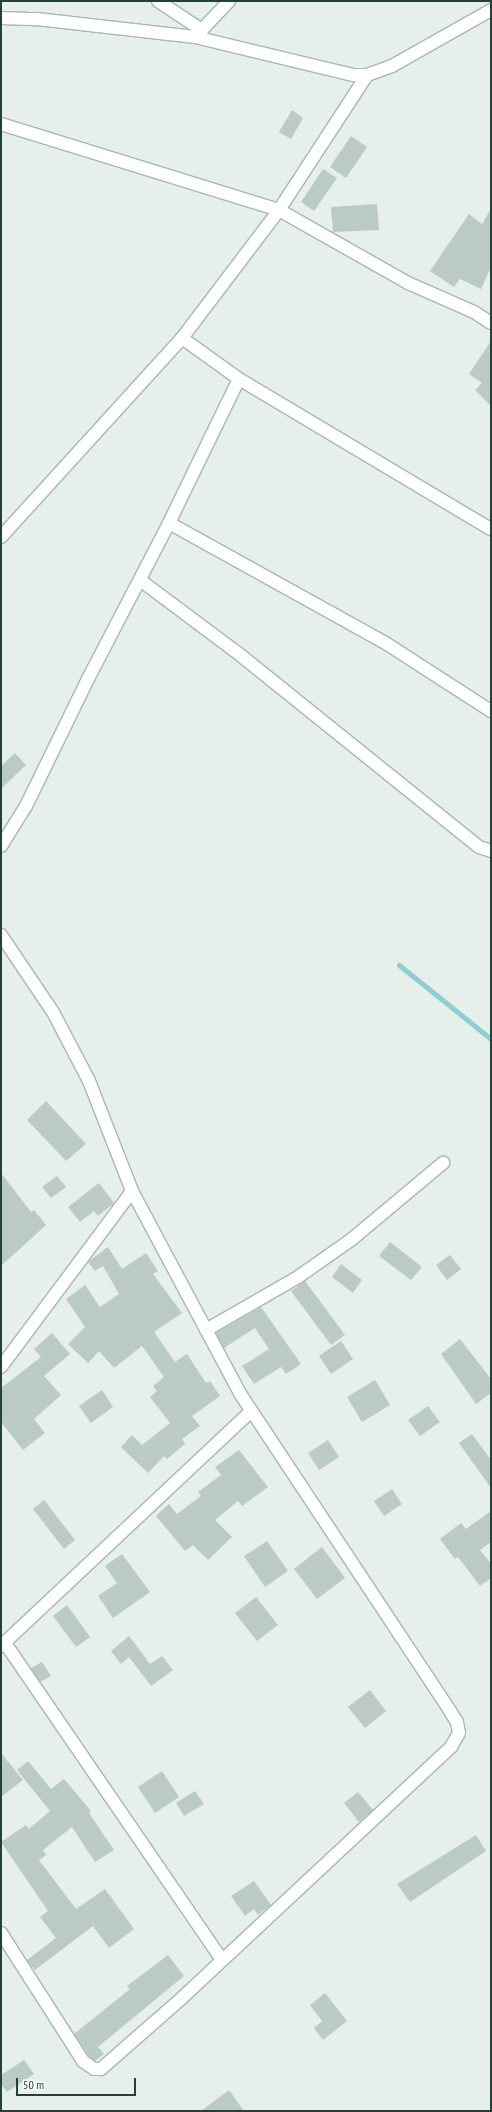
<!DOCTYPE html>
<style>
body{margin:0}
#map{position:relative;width:492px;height:2112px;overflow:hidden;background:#e6efea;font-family:"PT Sans Narrow",sans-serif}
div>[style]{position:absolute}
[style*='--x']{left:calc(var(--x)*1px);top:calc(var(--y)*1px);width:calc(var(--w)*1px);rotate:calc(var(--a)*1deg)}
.stream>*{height:5px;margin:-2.5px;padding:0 2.5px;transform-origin:2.5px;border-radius:2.5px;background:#8fced2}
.building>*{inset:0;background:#bbcac3}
.roads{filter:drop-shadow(1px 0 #a8b7b1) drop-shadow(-1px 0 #a8b7b1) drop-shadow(0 1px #a8b7b1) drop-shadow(0 -1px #a8b7b1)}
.minor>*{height:12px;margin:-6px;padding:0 6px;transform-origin:6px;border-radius:6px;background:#fff}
span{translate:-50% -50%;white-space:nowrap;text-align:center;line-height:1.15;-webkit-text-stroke:3px #f7fbf8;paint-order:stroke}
.frame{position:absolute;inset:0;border:2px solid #244137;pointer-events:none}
.scale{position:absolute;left:16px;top:2078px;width:120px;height:18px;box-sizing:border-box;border:2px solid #244137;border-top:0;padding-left:5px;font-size:12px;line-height:14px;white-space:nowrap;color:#244137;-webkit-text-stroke:3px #f7fbf8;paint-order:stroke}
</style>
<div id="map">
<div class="stream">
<div style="--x:399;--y:965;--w:118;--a:38.8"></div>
</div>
<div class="building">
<div style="clip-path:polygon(292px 110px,303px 118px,291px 139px,279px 132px)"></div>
<div style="clip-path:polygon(351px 136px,367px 147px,346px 178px,330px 167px)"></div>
<div style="clip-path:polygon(323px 169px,337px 178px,314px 211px,301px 202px)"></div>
<div style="clip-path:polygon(377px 204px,379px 230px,333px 232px,331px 207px)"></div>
<div style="clip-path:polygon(491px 209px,491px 267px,481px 289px,460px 279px,454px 287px,430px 271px,469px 214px,482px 224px)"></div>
<div style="clip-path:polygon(491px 341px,491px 406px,475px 390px,482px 383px,469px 374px)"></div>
<div style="clip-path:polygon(15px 753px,26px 765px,1px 789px,1px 766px)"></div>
<div style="clip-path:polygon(46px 1101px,86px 1144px,66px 1161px,27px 1120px)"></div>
<div style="clip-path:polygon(1px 1173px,31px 1212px,34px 1210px,46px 1225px,1px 1266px)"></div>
<div style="clip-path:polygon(57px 1176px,66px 1187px,51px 1198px,42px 1187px)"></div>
<div style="clip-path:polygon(99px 1183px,114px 1203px,98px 1216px,94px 1211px,80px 1222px,68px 1207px)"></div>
<div style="clip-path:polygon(390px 1242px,422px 1267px,411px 1280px,379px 1256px)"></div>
<div style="clip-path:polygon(108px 1247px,122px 1269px,146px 1253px,158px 1271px,153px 1274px,182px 1313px,154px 1332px,175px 1362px,187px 1354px,206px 1383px,210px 1381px,220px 1396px,192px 1416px,200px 1426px,182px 1439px,185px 1444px,167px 1459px,164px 1456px,148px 1473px,121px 1447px,132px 1435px,142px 1445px,170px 1423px,150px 1397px,157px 1391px,153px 1386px,164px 1377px,142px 1346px,114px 1368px,99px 1351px,88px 1363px,68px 1344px,85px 1327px,66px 1299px,85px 1285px,100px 1307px,119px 1294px,103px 1266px,95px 1271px,88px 1262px)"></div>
<div style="clip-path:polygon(450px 1255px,461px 1269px,447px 1280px,436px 1265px)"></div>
<div style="clip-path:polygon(341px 1264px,362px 1280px,353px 1293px,332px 1277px)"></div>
<div style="clip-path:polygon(305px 1281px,345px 1335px,331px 1345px,291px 1291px)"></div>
<div style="clip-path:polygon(261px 1307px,301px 1364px,286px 1374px,281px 1367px,254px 1384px,242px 1366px,269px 1349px,255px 1328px,224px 1348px,216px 1333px)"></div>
<div style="clip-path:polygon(52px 1333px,70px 1354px,44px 1376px,61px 1395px,34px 1419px,45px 1433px,23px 1450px,1px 1422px,1px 1388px,41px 1357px,34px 1349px)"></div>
<div style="clip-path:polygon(460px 1339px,491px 1379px,491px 1393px,476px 1404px,441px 1354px)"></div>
<div style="clip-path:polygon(341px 1341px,353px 1359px,331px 1374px,319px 1356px)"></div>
<div style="clip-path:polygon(375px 1380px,390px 1405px,362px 1422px,347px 1397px)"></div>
<div style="clip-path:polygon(102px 1390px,113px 1407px,91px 1423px,79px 1406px)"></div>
<div style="clip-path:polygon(428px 1406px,440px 1422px,420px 1436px,408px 1420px)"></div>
<div style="clip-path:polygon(472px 1434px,491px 1460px,491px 1488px,459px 1443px)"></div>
<div style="clip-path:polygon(328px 1440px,339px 1457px,319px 1470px,308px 1453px)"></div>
<div style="clip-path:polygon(239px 1450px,268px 1487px,242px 1506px,238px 1501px,215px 1520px,232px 1537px,208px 1560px,193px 1545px,185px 1551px,156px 1516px,169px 1504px,177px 1514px,201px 1496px,198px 1492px,221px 1475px,215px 1467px)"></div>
<div style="clip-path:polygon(392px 1489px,402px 1504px,384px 1516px,374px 1501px)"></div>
<div style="clip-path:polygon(44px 1500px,75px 1540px,64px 1549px,33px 1509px)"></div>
<div style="clip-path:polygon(491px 1511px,491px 1542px,480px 1550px,491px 1564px,491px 1578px,480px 1586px,458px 1557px,455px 1559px,440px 1539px,461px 1523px,466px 1529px)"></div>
<div style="clip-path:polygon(267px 1541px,288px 1571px,265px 1587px,244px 1556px)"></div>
<div style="clip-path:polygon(322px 1547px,345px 1578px,317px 1599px,294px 1569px)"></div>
<div style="clip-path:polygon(122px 1554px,150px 1592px,113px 1618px,98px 1596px,117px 1583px,105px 1566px)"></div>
<div style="clip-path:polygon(256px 1597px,278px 1625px,257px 1641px,235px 1613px)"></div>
<div style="clip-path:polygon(67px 1605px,90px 1637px,76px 1647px,53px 1616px)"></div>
<div style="clip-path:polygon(129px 1636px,150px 1664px,162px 1656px,173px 1670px,151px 1686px,129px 1657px,121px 1664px,111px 1651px)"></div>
<div style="clip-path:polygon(42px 1662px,51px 1676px,40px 1682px,31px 1668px)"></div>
<div style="clip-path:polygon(370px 1690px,386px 1711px,365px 1728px,348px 1707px)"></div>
<div style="clip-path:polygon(1px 1753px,23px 1780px,1px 1797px)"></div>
<div style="clip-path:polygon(28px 1761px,51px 1789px,64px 1779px,91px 1811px,89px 1813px,114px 1850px,95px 1862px,72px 1827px,43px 1850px,46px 1855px,39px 1860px,76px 1909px,105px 1889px,134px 1929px,109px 1948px,93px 1926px,35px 1970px,27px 1960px,56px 1938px,40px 1917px,48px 1911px,1px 1842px,26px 1825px,29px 1829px,50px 1811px,17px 1770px)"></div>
<div style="clip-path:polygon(162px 1771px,179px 1797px,155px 1813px,138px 1787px)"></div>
<div style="clip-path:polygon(195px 1791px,204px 1804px,184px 1816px,176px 1803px)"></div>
<div style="clip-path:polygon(358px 1792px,373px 1810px,359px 1822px,344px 1803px)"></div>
<div style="clip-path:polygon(476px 1835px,486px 1851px,410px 1902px,397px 1884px)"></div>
<div style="clip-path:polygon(254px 1881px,271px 1905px,258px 1915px,254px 1909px,245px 1916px,231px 1896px)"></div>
<div style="clip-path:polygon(168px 1955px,184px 1976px,98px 2047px,104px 2054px,95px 2061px,89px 2056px,74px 2034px,130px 1989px,127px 1986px)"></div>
<div style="clip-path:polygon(325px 1993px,347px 2021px,323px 2040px,314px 2028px,322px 2021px,310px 2005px)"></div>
<div style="clip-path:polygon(24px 2060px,34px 2074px,7px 2092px,1px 2084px,1px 2075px)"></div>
<div style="clip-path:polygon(229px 2090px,244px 2111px,201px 2111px)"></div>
</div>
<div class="roads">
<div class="minor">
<div style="--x:158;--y:1;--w:53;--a:33.4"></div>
<div style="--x:1;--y:18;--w:36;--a:2"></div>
<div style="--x:37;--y:19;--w:159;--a:6.5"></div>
<div style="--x:195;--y:37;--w:163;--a:13.5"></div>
<div style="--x:353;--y:75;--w:14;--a:0"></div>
<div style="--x:367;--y:75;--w:27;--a:-20"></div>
<div style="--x:392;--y:66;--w:114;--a:-29.5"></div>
<div style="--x:197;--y:35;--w:47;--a:-46.7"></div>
<div style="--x:1;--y:124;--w:291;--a:17.2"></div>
<div style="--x:279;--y:210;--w:148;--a:29.5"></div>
<div style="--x:408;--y:283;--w:72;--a:23.7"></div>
<div style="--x:474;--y:312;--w:20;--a:33"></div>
<div style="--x:182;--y:338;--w:70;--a:35.7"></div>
<div style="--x:239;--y:379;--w:293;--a:30.8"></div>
<div style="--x:169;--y:523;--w:249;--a:29"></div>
<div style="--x:387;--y:644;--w:124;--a:32.8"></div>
<div style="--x:1;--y:537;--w:269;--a:-47.7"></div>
<div style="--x:182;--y:338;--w:161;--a:-52.8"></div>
<div style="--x:279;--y:210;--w:161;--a:-56.9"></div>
<div style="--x:140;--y:580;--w:124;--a:36.8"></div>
<div style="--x:239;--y:654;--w:308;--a:38.8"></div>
<div style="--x:479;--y:847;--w:13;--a:18"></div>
<div style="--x:1;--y:846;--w:47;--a:-58"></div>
<div style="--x:26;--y:806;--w:144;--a:-64"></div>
<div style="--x:89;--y:677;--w:174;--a:-62.5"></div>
<div style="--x:169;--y:523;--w:160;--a:-64.1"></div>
<div style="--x:1;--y:935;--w:93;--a:56"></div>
<div style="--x:53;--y:1012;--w:78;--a:62.4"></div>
<div style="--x:89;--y:1081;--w:118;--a:68.6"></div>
<div style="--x:132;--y:1191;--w:231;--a:61.9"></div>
<div style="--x:241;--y:1395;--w:379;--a:56.5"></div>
<div style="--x:450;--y:1711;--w:13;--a:58"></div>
<div style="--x:457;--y:1722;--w:11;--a:80"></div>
<div style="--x:459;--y:1733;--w:16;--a:120"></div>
<div style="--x:451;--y:1747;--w:368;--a:137"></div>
<div style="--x:182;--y:1998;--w:108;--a:138.8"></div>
<div style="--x:101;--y:2069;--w:7;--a:180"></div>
<div style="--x:94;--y:2069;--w:14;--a:-144"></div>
<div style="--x:83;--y:2061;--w:152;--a:-122.6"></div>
<div style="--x:206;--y:1330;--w:106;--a:-29.9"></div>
<div style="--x:298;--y:1277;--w:66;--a:-35.1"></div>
<div style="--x:352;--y:1239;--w:119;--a:-39.9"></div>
<div style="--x:1;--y:1367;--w:219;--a:-53.3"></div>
<div style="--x:5;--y:1643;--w:384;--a:55.6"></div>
<div style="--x:1;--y:1646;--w:343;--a:-43.2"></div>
</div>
</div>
<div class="frame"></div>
<div class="scale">50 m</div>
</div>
